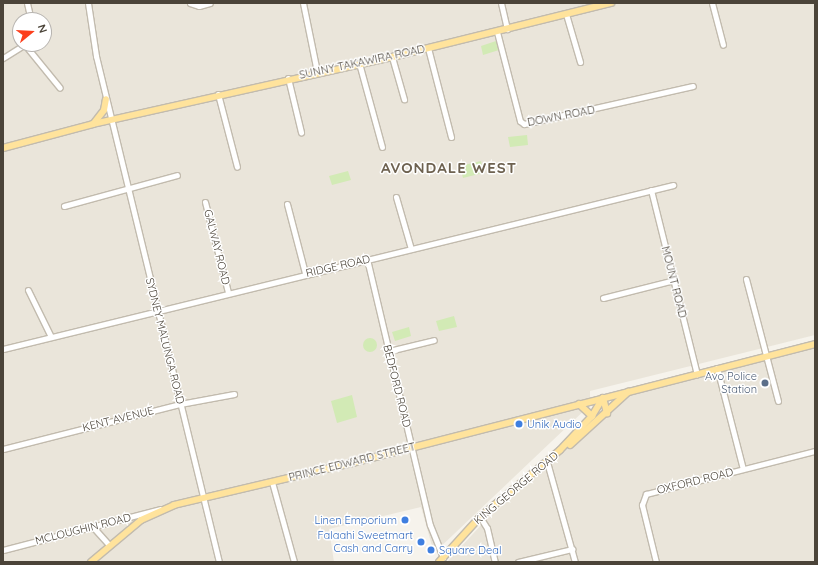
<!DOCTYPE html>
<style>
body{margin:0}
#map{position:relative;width:818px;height:565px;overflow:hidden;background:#f6f3ec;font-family:Quicksand,sans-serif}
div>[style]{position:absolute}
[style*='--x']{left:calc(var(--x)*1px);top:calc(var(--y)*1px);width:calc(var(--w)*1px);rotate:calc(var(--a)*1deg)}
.residential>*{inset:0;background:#eae5da}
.green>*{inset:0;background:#d2eab5}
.round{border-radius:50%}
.roads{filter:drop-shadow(1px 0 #c2bbae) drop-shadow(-1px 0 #c2bbae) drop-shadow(0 1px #c2bbae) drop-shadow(0 -1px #c2bbae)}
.minor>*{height:5px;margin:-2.5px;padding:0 2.5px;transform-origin:2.5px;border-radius:2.5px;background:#fff}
.major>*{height:6px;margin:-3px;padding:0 3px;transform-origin:3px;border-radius:3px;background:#ffe39c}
.dots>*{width:11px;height:11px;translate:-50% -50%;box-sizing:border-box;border:2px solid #fff;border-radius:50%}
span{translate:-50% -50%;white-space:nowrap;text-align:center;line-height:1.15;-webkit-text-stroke:3px #fff;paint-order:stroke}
.street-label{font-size:11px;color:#4b4439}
.service-label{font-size:11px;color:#4e5e75}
.right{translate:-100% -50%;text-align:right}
.shop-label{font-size:11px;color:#366cbe}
.left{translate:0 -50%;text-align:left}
.district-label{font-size:15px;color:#6e6250;font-weight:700;letter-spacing:1px}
.frame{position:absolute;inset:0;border:4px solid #4b4439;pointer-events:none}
.north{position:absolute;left:12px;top:12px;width:40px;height:40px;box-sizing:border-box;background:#fff;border:1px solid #b7b4b0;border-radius:50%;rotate:72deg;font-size:11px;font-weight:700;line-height:16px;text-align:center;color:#4b4439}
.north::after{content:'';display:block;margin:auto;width:14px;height:18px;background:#fc3f1d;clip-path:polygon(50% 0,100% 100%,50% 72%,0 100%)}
</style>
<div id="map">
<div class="residential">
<div style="clip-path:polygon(evenodd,3px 3px,815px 3px,815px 335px,590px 391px,590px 405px,434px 553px,421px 507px,329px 529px,334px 562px,3px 562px,3px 3px,20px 20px,44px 20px,44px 44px,20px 44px,20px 20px)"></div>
<div style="clip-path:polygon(815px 347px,815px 562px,447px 562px,483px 523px,628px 393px)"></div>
</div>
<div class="green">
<div style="clip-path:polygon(496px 41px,499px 50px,483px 55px,481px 46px)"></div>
<div style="clip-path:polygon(527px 135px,528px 145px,510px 147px,508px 137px)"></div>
<div style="clip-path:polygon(481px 161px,483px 173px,463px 178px,460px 166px)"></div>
<div style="clip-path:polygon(348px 171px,351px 180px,332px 185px,329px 176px)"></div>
<div style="clip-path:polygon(454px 316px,457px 327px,439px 331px,436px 321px)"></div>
<div style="clip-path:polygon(409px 327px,411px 336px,395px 341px,392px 332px)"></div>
<div class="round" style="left:363px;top:338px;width:14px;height:14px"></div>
<div style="clip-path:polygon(352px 395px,357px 417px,337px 423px,331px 401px)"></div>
</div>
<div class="roads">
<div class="minor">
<div style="--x:27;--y:3;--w:17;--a:77"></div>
<div style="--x:88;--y:3;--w:54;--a:81.4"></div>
<div style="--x:96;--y:56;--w:521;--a:76.34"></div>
<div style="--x:190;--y:3;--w:9;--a:18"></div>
<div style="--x:199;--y:6;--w:11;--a:-15"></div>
<div style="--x:303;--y:3;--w:70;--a:78.5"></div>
<div style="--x:501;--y:3;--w:27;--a:77"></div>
<div style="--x:712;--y:3;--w:43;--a:75.3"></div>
<div style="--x:566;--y:14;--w:50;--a:73.7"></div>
<div style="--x:497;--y:32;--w:92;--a:75.5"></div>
<div style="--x:520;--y:121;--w:5;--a:37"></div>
<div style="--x:524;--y:124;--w:173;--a:-12.7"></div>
<div style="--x:25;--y:45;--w:55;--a:50.9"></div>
<div style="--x:428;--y:48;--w:92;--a:75.5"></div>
<div style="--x:392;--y:57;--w:44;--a:74.1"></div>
<div style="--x:3;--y:58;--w:26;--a:-32"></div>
<div style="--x:359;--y:63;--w:87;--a:74.7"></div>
<div style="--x:288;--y:78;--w:56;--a:76.5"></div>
<div style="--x:218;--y:94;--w:75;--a:75.4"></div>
<div style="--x:651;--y:190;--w:190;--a:76"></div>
<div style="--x:396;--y:197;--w:54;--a:73.9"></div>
<div style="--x:205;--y:202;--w:93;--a:75.7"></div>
<div style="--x:287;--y:204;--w:71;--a:75.4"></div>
<div style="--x:64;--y:206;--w:117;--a:-15.3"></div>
<div style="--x:367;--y:259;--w:273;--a:76.7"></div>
<div style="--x:430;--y:525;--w:35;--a:68"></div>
<div style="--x:746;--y:279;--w:126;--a:75.3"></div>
<div style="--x:28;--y:290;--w:52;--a:63.9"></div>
<div style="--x:603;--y:298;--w:73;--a:-14.2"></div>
<div style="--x:3;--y:349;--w:690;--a:-13.75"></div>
<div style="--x:389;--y:351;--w:46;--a:-13.7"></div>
<div style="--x:717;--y:368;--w:104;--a:75.6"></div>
<div style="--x:3;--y:449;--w:183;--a:-14.3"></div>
<div style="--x:180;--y:404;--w:55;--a:-10.5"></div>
<div style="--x:547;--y:462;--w:104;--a:74.4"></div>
<div style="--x:272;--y:482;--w:83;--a:74.6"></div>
<div style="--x:480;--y:517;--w:13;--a:58"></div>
<div style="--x:487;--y:528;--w:35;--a:77"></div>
<div style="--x:93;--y:527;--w:24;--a:48"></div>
<div style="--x:3;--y:550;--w:162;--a:-14.6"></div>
<div style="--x:518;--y:562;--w:56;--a:-13.5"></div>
<div style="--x:656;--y:562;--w:59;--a:-103.8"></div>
<div style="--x:642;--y:505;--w:12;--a:-70"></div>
<div style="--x:646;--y:494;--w:174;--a:-14.3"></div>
</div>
<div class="major">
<div style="--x:94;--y:123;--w:16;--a:-52"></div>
<div style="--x:104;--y:110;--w:11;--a:-80"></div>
<div style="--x:3;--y:148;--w:93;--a:-14.9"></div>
<div style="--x:93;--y:124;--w:306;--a:-12.6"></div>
<div style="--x:392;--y:57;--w:226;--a:-13.9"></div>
<div style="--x:603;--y:398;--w:16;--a:75"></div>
<div style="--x:579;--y:404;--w:18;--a:43"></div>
<div style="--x:570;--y:445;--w:79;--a:-42.4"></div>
<div style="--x:91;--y:562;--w:65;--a:-40"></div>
<div style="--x:141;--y:520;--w:36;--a:-24"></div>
<div style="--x:174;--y:505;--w:183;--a:-13.3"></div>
<div style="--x:352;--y:463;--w:478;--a:-14.4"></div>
<div style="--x:439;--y:562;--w:61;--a:-47.7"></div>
<div style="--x:480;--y:517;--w:104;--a:-39.9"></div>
<div style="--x:560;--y:450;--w:47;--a:-46.7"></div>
<div style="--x:592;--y:416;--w:21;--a:-59"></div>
</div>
</div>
<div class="dots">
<div style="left:765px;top:383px;background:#5c6f8a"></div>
<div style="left:519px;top:424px;background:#3f7fe0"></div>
<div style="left:405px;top:520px;background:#3f7fe0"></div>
<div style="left:421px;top:542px;background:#3f7fe0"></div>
<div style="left:431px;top:550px;background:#3f7fe0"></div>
</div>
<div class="street-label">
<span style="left:362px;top:62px;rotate:-12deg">SUNNY TAKAWIRA ROAD</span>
<span style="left:561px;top:116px;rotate:-11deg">DOWN ROAD</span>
<span style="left:217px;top:247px;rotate:76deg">GALWAY ROAD</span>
<span style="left:338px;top:266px;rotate:-13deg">RIDGE ROAD</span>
<span style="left:674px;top:282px;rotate:76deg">MOUNT ROAD</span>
<span style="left:165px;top:341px;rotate:76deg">SYDNEY MALUNGA ROAD</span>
<span style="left:397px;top:386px;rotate:76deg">BEDFORD ROAD</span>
<span style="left:118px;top:419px;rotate:-14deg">KENT AVENUE</span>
<span style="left:352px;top:462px;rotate:-14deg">PRINCE EDWARD STREET</span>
<span style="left:695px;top:481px;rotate:-14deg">OXFORD ROAD</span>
<span style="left:516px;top:488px;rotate:-40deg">KING GEORGE ROAD</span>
<span style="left:83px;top:529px;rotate:-14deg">MCLOUGHIN ROAD</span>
</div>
<div class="service-label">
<span class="right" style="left:757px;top:383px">Avo Police<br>Station</span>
</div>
<div class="shop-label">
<span class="left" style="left:527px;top:424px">Unik Audio</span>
<span class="right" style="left:397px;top:520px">Linen Emporium</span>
<span class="right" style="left:413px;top:542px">Falaahi Sweetmart<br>Cash and Carry</span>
<span class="left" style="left:439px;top:550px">Square Deal</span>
</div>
<div class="district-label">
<span style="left:449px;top:168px">AVONDALE WEST</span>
</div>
<div class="frame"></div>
<div class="north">N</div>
</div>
